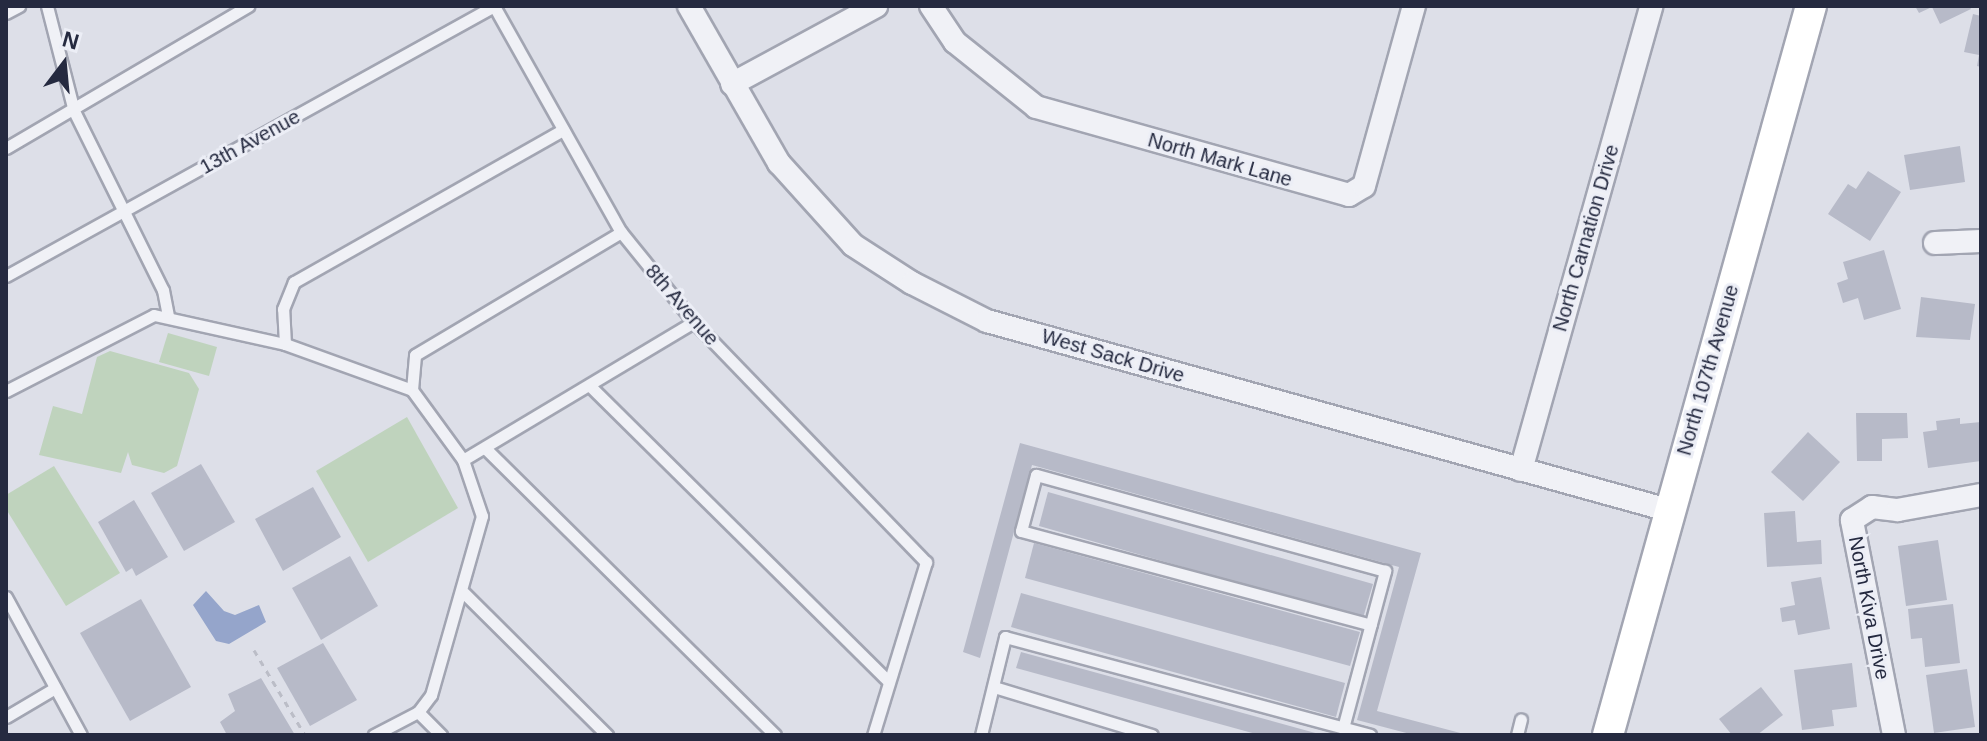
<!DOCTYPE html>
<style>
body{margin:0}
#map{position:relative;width:1987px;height:741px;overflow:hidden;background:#dddfe8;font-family:Arial,sans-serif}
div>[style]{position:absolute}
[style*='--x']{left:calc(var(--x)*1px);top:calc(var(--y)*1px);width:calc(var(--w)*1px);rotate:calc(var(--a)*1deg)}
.green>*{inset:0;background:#bfd3bd}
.water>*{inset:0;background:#95a5cb}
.building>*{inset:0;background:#b7bac8}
.path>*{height:3px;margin-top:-1.5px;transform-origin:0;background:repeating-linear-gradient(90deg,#bbbdc7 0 6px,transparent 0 12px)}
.roads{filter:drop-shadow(2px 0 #a2a5b2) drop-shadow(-2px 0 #a2a5b2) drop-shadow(0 2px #a2a5b2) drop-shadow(0 -2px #a2a5b2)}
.lane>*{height:11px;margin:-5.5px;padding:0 5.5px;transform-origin:5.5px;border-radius:5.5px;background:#f0f1f6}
.street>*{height:22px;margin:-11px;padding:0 11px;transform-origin:11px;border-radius:11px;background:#f0f1f6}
.secondary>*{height:30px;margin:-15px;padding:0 15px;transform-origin:15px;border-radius:15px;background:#fff}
span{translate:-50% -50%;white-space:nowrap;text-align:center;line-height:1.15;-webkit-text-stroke:6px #eceef6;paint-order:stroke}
.street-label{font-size:20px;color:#252a40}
.frame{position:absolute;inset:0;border:8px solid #252a40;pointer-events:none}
.north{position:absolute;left:24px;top:24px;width:80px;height:80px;-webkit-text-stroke:6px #eceef6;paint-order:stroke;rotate:16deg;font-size:22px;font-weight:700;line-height:32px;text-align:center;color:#252a40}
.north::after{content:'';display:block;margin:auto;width:28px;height:36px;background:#252a40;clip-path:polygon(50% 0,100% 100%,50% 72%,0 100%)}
</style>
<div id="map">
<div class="green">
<div style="clip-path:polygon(168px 333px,217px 347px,209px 376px,159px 362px)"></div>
<div style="clip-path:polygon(110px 351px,189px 373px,199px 389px,177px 466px,164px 473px,132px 465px,128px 452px,121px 473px,39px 455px,53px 406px,82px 414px,97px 357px)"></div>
<div style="clip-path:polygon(407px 417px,458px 508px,368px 562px,316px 471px)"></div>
<div style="clip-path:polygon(54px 466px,120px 573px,66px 606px,6px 509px,6px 495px)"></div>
</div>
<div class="water">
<div style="clip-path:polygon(206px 591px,224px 611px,235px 615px,259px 605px,266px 622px,229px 644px,216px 641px,193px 605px)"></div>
</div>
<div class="building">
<div style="clip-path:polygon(1915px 6px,1969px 6px,1971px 9px,1940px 24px,1932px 7px,1919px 13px)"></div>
<div style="clip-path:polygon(1973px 14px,1981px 16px,1981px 67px,1977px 66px,1979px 55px,1964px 52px)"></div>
<div style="clip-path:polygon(1960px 146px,1965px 182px,1910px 190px,1904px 155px)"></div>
<div style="clip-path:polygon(1868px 171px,1901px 192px,1870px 241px,1828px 214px,1848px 184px,1856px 189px)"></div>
<div style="clip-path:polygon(1884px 250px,1901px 309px,1864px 320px,1858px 298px,1843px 303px,1837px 283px,1848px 279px,1843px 262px)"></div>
<div style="clip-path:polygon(1921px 297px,1975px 304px,1970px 340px,1916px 337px)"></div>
<div style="clip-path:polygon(1856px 413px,1907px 413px,1908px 438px,1882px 439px,1882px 461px,1857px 461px)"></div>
<div style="clip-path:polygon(1960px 418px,1960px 424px,1981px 422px,1981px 461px,1928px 468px,1923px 432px,1937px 430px,1936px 421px)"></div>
<div style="clip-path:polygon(1808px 432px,1840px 462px,1803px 501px,1771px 472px)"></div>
<div style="clip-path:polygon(1020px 443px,1421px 553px,1377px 711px,1468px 735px,1414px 735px,1357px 720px,1399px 567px,1032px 465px,980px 658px,963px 652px)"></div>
<div style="clip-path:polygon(201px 464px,235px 522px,184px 551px,151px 493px)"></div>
<div style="clip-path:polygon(313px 487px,341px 537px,283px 571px,255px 519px)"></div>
<div style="clip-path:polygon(1048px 492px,1373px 584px,1363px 618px,1039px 526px)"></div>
<div style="clip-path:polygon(134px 500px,168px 557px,136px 576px,132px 568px,126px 572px,98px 522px)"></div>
<div style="clip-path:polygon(1795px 511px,1797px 542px,1821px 540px,1822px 564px,1767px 567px,1764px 513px)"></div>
<div style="clip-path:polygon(1938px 540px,1947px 600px,1906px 606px,1898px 546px)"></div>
<div style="clip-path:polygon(1034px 543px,1360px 632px,1350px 666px,1025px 578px)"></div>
<div style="clip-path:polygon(350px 556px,378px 606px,321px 640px,292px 588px)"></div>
<div style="clip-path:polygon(1821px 577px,1830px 629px,1798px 635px,1795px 620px,1782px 622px,1780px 608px,1795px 605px,1791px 582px)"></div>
<div style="clip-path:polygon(1021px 593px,1345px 683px,1336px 717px,1011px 627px)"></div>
<div style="clip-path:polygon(141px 599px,191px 687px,130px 721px,80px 633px)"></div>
<div style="clip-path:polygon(1953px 604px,1960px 663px,1925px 667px,1922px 638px,1911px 639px,1908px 609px)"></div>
<div style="clip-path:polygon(323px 643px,357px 700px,310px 726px,277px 668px)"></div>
<div style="clip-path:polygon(1021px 652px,1319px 734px,1318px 735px,1256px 734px,1016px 668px)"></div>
<div style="clip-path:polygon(1852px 663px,1857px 707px,1832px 710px,1834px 726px,1802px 730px,1794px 670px)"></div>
<div style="clip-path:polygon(1967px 669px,1975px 727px,1934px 733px,1926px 675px)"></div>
<div style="clip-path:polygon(261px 678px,295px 735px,227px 735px,220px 722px,235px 711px,228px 694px)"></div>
<div style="clip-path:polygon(1761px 687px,1783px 715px,1757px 735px,1732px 735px,1719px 719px)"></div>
</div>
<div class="path">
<div style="--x:254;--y:650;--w:99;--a:59"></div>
</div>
<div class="roads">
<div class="lane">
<div style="--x:47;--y:6;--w:108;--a:75.6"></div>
<div style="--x:74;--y:111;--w:200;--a:63.6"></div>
<div style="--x:163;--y:290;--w:26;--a:79"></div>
<div style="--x:494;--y:6;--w:259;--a:60.7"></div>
<div style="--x:621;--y:232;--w:116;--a:51"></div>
<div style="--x:694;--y:322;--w:334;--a:46"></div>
<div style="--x:926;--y:562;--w:181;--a:107"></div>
<div style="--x:6;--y:13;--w:15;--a:-28"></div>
<div style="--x:6;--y:148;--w:281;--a:-30.4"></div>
<div style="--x:6;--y:276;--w:558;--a:-28.95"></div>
<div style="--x:285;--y:344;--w:35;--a:-93"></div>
<div style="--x:283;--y:309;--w:29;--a:-68"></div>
<div style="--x:294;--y:282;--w:309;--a:-29.5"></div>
<div style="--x:590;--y:386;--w:419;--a:44.7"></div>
<div style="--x:412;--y:390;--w:35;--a:-85"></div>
<div style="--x:415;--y:355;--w:240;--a:-30.8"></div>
<div style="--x:6;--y:391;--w:166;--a:-27.2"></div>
<div style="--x:154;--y:315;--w:134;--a:12.5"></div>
<div style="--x:285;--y:344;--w:135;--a:19.9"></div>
<div style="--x:412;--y:390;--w:87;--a:53.9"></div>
<div style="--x:463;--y:460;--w:59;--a:71.3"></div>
<div style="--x:482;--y:516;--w:186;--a:105.9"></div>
<div style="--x:431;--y:695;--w:21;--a:127"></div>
<div style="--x:418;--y:712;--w:50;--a:152.4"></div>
<div style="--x:485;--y:448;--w:408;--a:44.7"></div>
<div style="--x:463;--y:460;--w:269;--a:-30.9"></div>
<div style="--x:464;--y:593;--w:202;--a:44.8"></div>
<div style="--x:6;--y:597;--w:157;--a:61.5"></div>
<div style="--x:994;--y:687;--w:165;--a:16.9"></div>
<div style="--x:418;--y:712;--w:33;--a:45"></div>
<div style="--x:6;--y:717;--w:57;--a:-30.6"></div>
<div style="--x:1343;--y:728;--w:163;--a:-75"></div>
<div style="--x:1385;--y:571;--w:362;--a:-164.6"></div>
<div style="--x:1036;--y:475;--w:58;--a:105"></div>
<div style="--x:1021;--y:531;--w:362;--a:15"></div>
<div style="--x:981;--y:735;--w:101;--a:-76.2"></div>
<div style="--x:1005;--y:637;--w:378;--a:15"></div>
<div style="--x:1517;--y:735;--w:16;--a:-76"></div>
</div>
<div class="street">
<div style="--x:689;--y:6;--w:181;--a:60.2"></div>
<div style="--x:779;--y:163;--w:110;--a:47.9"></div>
<div style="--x:853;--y:245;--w:70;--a:32.8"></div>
<div style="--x:912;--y:283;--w:84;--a:26.9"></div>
<div style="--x:987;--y:321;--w:707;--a:15.51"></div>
<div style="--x:931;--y:6;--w:43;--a:56.3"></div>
<div style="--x:955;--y:42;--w:104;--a:38.7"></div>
<div style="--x:1036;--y:107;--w:325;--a:15.7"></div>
<div style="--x:1349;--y:195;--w:17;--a:-31"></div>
<div style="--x:1364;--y:186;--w:187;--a:-74.5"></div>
<div style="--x:732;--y:84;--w:164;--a:-28.4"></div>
<div style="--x:1935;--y:243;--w:46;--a:-2.5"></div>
<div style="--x:1521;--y:470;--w:482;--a:-74.3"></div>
<div style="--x:1894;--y:735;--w:219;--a:-101.1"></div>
<div style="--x:1852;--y:520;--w:24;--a:-33"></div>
<div style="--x:1872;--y:507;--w:26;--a:7"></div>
<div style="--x:1898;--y:510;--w:84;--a:-10.2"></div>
</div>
<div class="secondary">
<div style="--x:1608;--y:735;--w:757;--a:-74.44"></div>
</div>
</div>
<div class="street-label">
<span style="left:250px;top:142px;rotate:-29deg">13th Avenue</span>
<span style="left:1220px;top:160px;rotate:16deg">North Mark Lane</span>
<span style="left:1586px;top:238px;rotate:-74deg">North Carnation Drive</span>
<span style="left:682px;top:305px;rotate:49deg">8th Avenue</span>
<span style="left:1113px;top:356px;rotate:16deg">West Sack Drive</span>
<span style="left:1708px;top:370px;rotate:-74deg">North 107th Avenue</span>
<span style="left:1869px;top:608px;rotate:79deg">North Kiva Drive</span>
</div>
<div class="frame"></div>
<div class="north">N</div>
</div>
